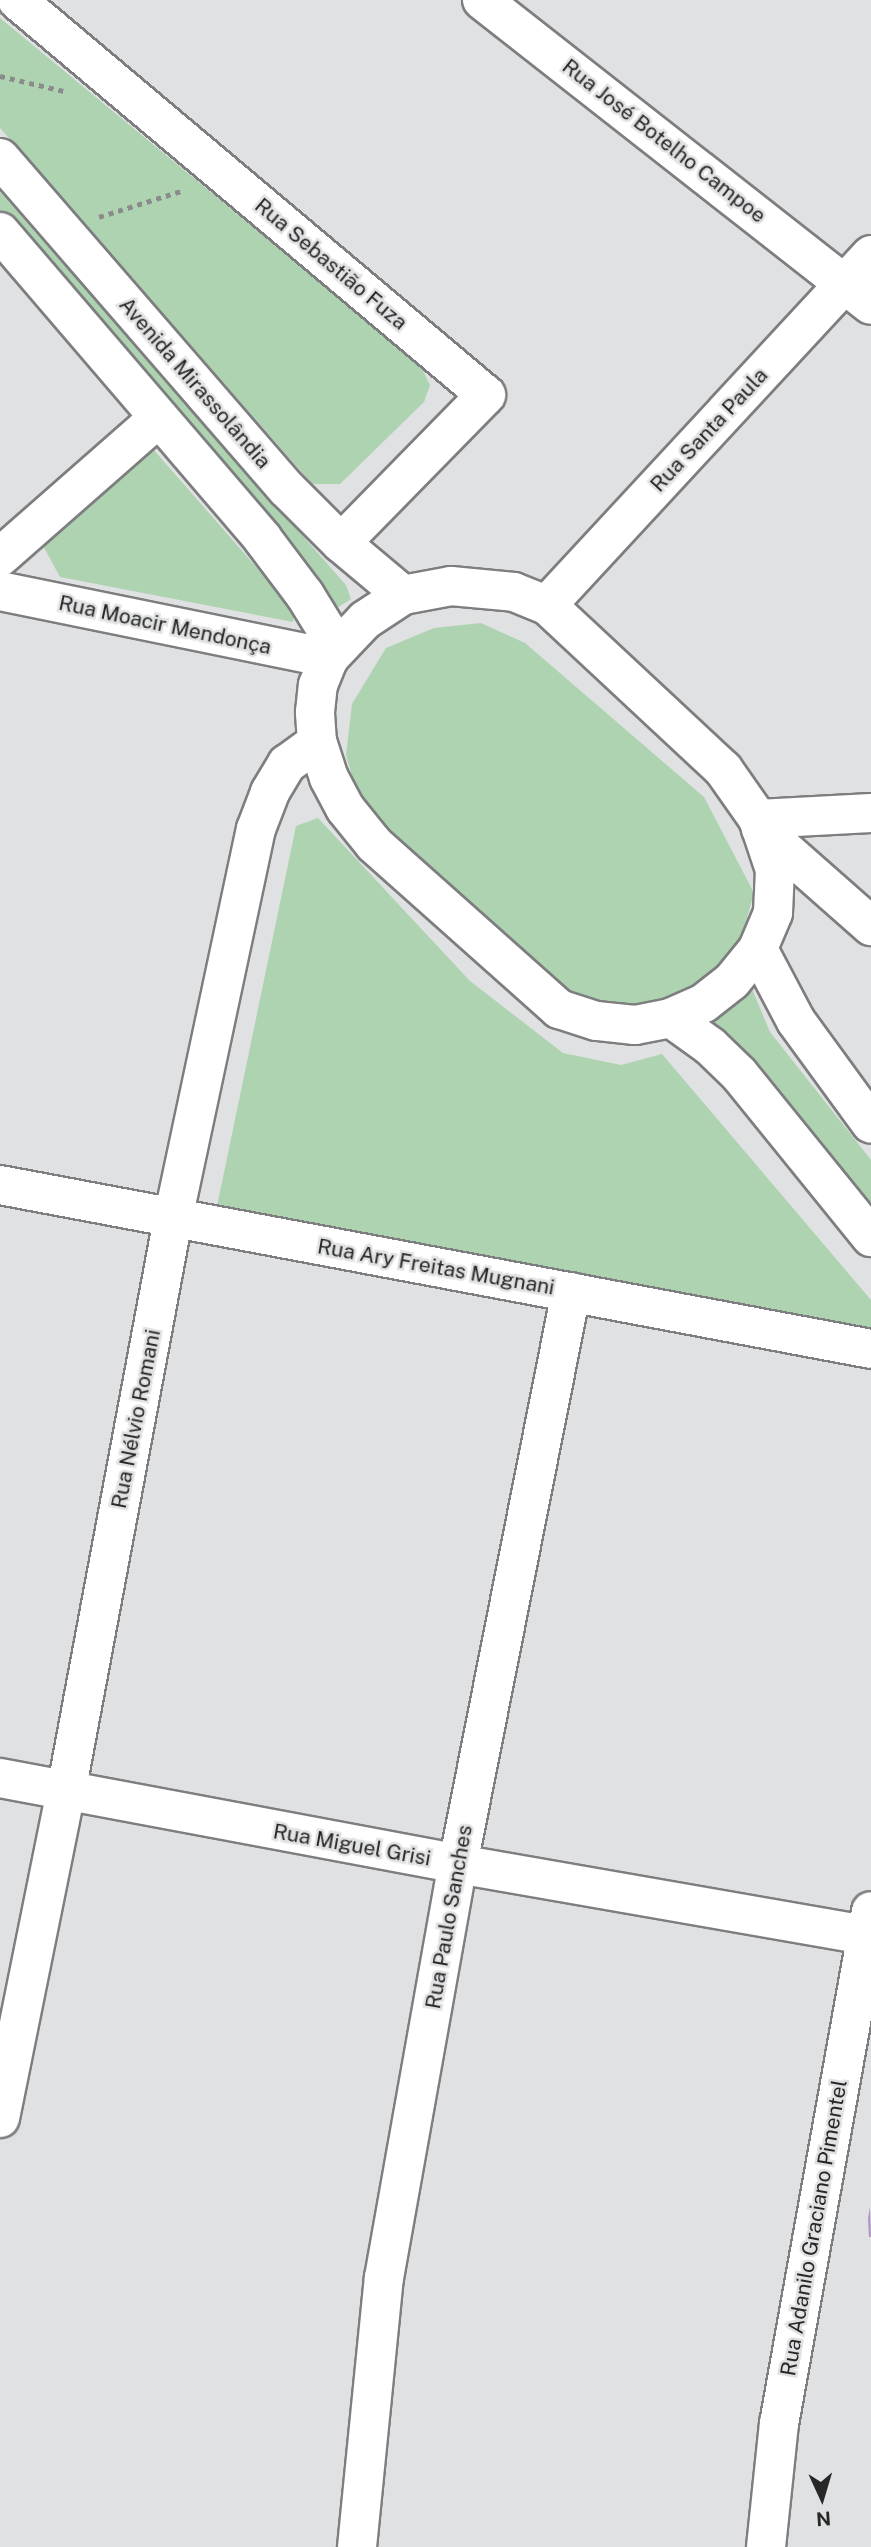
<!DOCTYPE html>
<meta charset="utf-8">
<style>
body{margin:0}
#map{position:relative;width:871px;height:2547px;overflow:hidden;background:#e0e1e2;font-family:"Public Sans",sans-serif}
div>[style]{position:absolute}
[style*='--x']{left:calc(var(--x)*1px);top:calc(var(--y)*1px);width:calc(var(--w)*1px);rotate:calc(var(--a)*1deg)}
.green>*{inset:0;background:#aed3b1}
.building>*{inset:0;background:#b194c4}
.path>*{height:4.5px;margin-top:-2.25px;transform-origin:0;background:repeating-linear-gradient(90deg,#8b8b8c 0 5px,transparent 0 10px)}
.roads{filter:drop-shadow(2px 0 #7e7e80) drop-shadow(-2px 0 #7e7e80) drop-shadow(0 2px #7e7e80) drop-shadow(0 -2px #7e7e80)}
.minor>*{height:38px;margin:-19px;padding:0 19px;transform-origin:19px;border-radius:19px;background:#fff}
.major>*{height:38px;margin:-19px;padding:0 19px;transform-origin:19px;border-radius:19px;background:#fff}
span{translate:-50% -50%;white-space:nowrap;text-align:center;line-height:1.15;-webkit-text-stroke:5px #e0e1e2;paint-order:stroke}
.street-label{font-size:21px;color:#272728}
.north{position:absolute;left:787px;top:2463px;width:70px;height:70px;-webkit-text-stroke:5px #e0e1e2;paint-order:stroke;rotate:176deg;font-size:19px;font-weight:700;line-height:28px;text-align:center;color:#272728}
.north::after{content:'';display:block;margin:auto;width:24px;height:32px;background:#272728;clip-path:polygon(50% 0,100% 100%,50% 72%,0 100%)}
</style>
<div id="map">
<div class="green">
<div style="clip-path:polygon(0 18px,420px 365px,430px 385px,424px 402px,340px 484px,312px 484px,0 128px)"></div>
<div style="clip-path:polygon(0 192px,346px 585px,351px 599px,335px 609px,0 221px)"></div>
<div style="clip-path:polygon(152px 448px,294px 610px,293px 622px,60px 577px,41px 542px)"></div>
<div style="clip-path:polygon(481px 623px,525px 643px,704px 797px,754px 893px,737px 954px,670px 1008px,612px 1019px,556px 996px,378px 830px,359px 800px,346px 755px,352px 704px,386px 648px,434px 628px)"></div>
<div style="clip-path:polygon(318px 818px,470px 981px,563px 1053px,621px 1065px,662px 1054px,871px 1300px,871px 1344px,216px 1211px,296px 826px)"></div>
<div style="clip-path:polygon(747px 977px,770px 1032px,871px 1160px,871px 1217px,707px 1022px)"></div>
</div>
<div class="building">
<div style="clip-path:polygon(870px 2207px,871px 2237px,869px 2237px,868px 2218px)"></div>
</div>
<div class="path">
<div style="--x:0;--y:76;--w:66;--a:13.2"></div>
<div style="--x:99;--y:217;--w:89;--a:-17.6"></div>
</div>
<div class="roads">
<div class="minor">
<div style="--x:17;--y:0;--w:613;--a:40.1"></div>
<div style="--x:486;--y:395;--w:207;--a:134.4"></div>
<div style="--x:482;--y:0;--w:494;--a:38.1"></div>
<div style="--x:0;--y:557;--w:210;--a:-41.3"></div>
<div style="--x:0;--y:591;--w:336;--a:11.5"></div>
<div style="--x:547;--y:605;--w:477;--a:-47.2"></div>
<div style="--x:758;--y:819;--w:113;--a:-3"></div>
<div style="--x:761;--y:829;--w:147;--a:41.4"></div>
<div style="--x:0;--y:1185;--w:886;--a:10.66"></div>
<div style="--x:0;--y:1778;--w:466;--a:10.6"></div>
<div style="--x:458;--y:1864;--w:419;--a:9.9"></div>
<div style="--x:0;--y:2118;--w:333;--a:-78.6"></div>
<div style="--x:66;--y:1792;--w:583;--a:-79.42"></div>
<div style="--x:173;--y:1219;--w:399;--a:-78"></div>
<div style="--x:256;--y:829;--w:40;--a:-69"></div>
<div style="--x:270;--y:792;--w:33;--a:-59"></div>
<div style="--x:287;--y:764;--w:37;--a:-36"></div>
<div style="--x:357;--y:2547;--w:270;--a:-84.3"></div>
<div style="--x:384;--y:2278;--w:421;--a:-79.9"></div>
<div style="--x:458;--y:1864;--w:583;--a:-78.82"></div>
<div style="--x:766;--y:2547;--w:124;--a:-84"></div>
<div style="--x:779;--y:2424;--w:521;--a:-79.83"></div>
</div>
<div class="major">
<div style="--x:0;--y:158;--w:438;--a:49.1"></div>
<div style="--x:287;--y:489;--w:76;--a:45"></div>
<div style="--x:341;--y:543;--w:81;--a:40"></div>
<div style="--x:0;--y:232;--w:403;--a:49.4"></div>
<div style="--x:262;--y:538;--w:71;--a:53"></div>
<div style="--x:305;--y:595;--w:61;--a:58.4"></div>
<div style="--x:451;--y:586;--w:63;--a:5.4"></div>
<div style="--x:514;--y:592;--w:35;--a:22"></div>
<div style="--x:547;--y:605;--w:241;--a:43"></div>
<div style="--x:723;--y:769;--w:61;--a:55"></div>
<div style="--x:758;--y:819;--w:54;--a:71.6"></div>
<div style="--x:775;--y:870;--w:43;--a:92.7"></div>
<div style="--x:773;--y:913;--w:39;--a:113"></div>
<div style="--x:758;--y:949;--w:41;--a:129.1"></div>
<div style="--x:732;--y:981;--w:36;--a:142"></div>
<div style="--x:704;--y:1003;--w:36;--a:156"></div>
<div style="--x:671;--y:1018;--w:37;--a:169"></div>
<div style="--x:635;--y:1025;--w:39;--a:-174"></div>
<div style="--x:596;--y:1021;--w:39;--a:-162"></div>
<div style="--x:559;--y:1009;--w:248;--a:-138.3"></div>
<div style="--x:374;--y:844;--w:46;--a:-128.9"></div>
<div style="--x:345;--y:808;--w:34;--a:-118"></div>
<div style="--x:329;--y:778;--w:38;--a:-108"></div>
<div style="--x:317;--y:742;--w:30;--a:-94"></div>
<div style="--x:315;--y:712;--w:27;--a:-84"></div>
<div style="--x:318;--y:685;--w:29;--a:-68"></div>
<div style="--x:329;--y:658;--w:52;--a:-46.5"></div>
<div style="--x:365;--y:620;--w:45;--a:-33.3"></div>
<div style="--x:403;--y:595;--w:49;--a:-10.6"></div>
<div style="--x:758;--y:949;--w:81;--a:62.2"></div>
<div style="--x:796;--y:1021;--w:127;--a:53.9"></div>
<div style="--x:671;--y:1018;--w:48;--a:35.7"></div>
<div style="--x:710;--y:1046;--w:40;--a:44"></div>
<div style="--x:739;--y:1074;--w:210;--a:51"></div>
</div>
</div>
<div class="street-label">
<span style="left:664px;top:141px;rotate:38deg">Rua José Botelho Campoe</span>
<span style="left:331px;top:264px;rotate:40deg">Rua Sebastião Fuza</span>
<span style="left:195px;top:383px;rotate:49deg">Avenida Mirassolândia</span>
<span style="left:709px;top:430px;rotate:-47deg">Rua Santa Paula</span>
<span style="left:165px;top:625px;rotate:12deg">Rua Moacir Mendonça</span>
<span style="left:436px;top:1267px;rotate:10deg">Rua Ary Freitas Mugnani</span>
<span style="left:136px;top:1419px;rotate:-79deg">Rua Nélvio Romani</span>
<span style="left:352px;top:1845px;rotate:10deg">Rua Miguel Grisi</span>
<span style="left:449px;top:1917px;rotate:-80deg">Rua Paulo Sanches</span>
<span style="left:814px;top:2228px;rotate:-80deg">Rua Adanilo Graciano Pimentel</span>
</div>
<div class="north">N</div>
</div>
